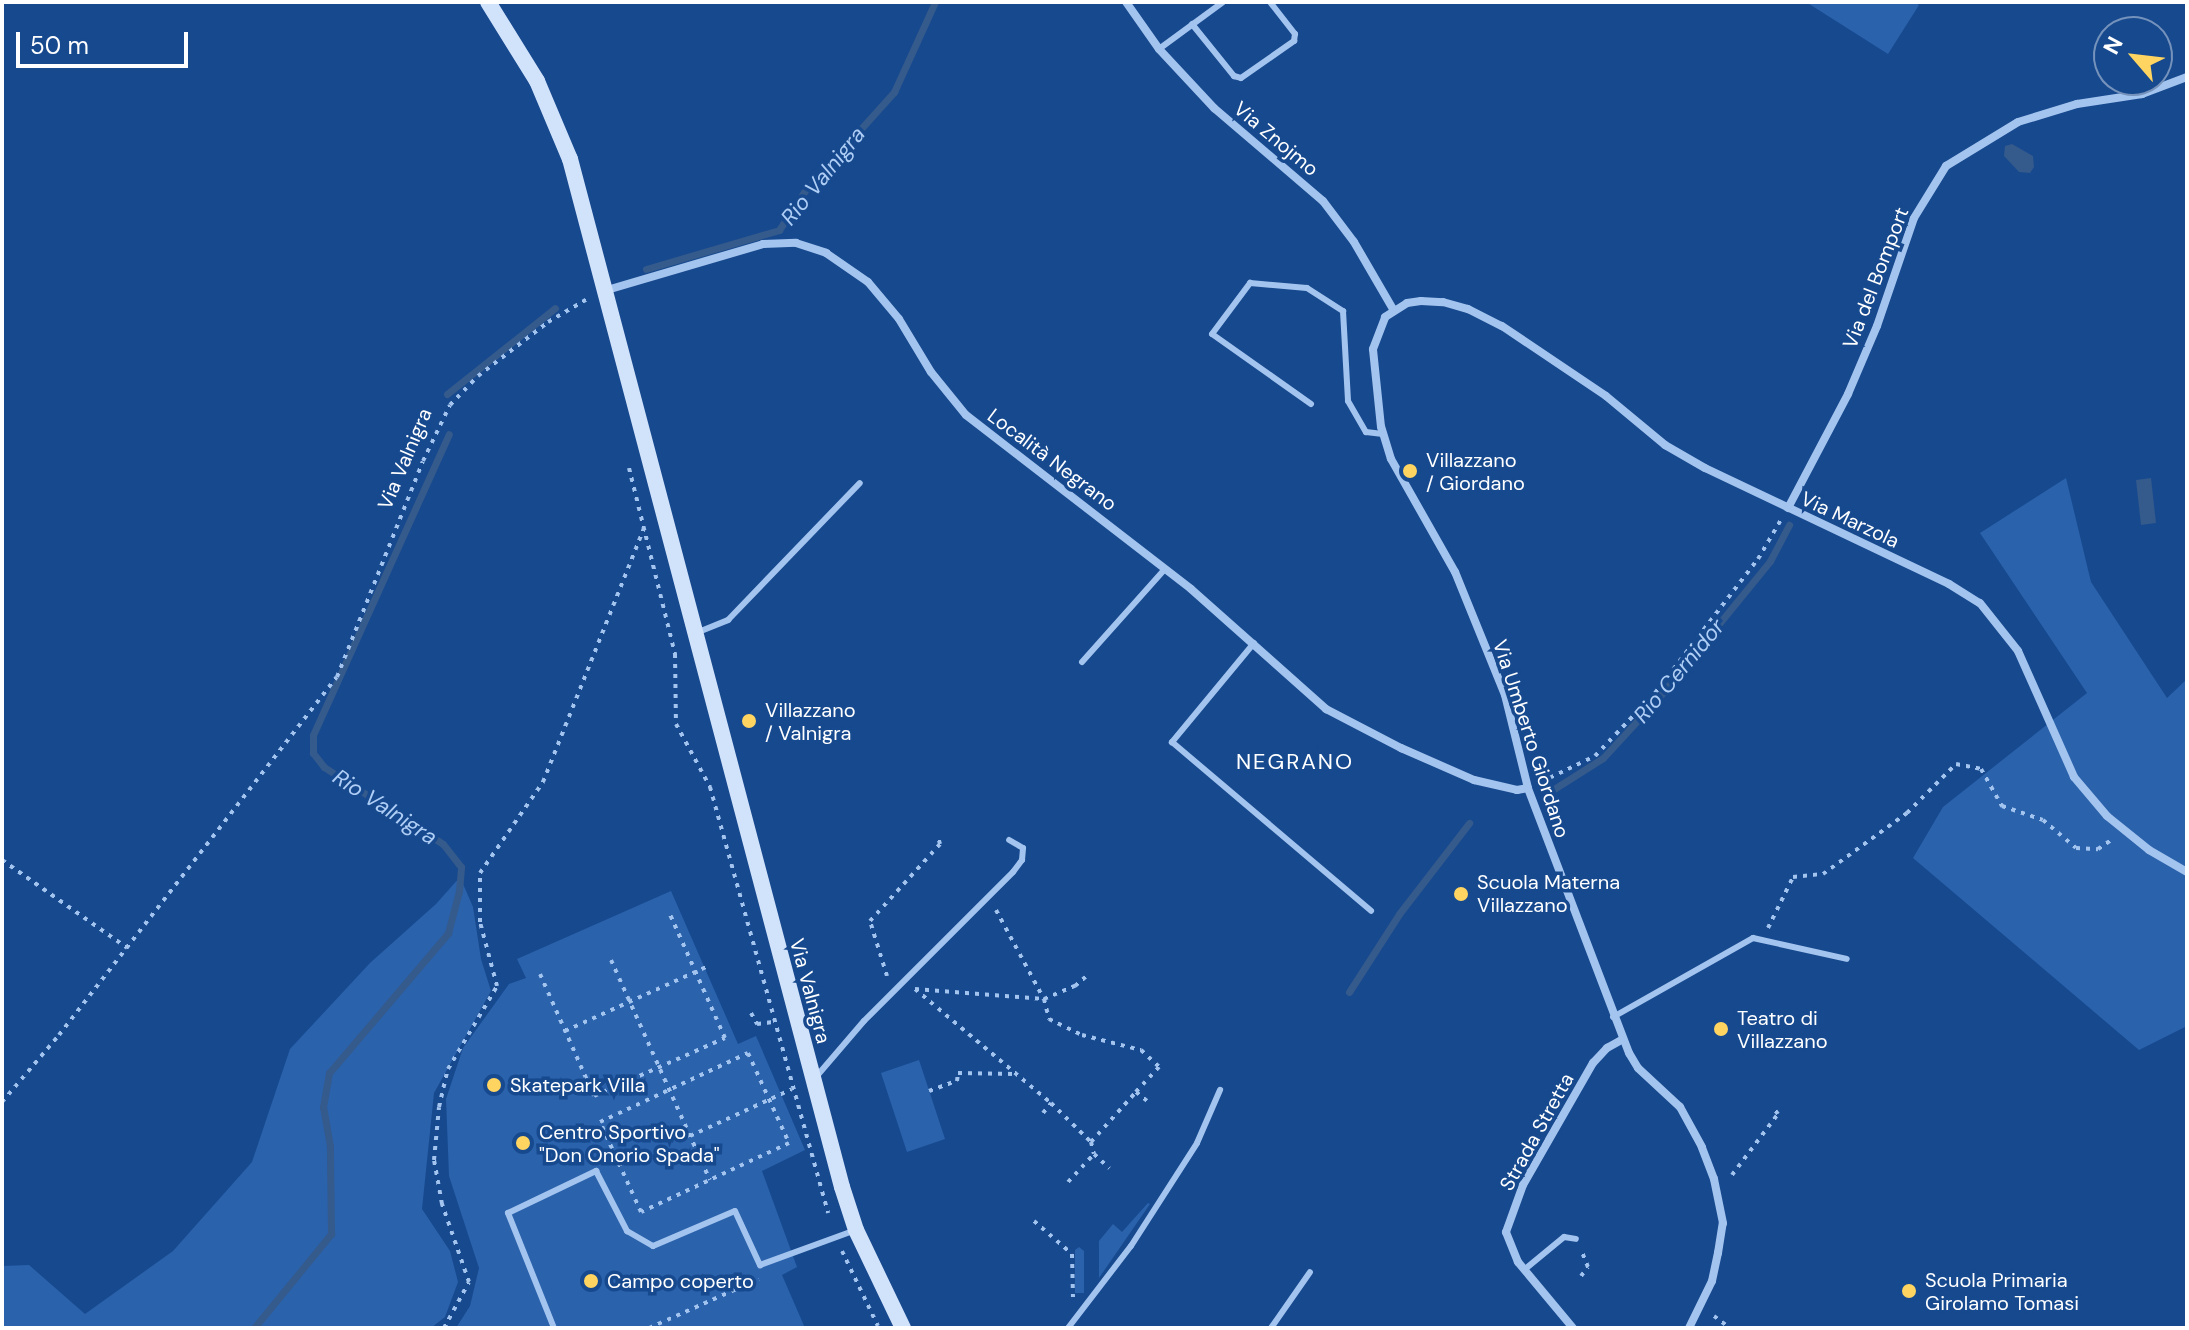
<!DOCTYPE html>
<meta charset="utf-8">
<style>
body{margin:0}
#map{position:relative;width:2189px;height:1330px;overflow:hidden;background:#17498e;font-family:"DM Sans",sans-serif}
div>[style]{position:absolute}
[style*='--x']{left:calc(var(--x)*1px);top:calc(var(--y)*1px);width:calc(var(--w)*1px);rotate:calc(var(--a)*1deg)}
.green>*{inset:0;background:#2a62ac}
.water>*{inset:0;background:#355a8c}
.stream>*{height:7px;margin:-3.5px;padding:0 3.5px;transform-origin:3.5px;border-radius:3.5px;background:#355a8c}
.path>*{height:4px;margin-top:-2px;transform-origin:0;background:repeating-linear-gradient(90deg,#a3c4ef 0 4px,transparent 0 10px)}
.lane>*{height:6px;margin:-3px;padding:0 3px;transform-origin:3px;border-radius:3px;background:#a3c4ef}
.street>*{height:8px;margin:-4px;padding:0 4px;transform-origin:4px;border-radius:4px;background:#a3c4ef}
.secondary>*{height:16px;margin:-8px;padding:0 8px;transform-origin:8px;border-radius:8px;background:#d1e2fb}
.dots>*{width:22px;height:22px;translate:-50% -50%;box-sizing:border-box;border:4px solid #17498e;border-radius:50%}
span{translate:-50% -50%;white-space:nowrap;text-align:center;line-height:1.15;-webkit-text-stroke:7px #17498e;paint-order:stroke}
.street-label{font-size:20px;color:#fff}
.poi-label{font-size:20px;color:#fff}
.left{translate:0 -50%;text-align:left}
.water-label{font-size:22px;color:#afcef6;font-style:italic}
.neighbourhood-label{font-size:22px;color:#fff;letter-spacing:2px}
.frame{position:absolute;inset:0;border:4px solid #fff;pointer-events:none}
.north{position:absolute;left:2093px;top:16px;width:80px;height:80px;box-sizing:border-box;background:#17498e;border:2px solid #7492bb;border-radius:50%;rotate:298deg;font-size:22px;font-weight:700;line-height:32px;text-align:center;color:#fff}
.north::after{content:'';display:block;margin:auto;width:28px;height:36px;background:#ffd461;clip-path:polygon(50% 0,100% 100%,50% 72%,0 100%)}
.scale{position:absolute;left:16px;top:32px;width:172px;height:36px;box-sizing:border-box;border:4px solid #fff;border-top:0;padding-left:10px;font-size:24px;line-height:28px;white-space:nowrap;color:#fff;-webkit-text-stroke:6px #17498e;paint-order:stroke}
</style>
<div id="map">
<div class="green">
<div style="clip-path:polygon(1806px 2px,1915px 2px,1919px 5px,1888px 54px)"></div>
<div style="clip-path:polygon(2066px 478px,2091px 582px,2167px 698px,2187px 679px,2187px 1026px,2139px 1050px,1913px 858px,1943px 807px,2087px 693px,1980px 533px)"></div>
<div style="clip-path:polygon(460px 877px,473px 907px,481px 959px,491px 991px,434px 1093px,422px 1209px,450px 1251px,458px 1282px,445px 1317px,431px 1328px,2px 1328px,2px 1266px,29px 1265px,85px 1314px,173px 1251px,252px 1162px,290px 1049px,370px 963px,436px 904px)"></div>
<div style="clip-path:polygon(671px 891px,738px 1044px,756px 1036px,805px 1150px,762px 1171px,797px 1267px,782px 1275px,805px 1328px,456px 1328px,470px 1306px,479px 1268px,449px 1176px,446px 1099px,463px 1048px,509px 984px,526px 978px,517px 959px)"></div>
<div style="clip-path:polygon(919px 1060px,945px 1139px,907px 1152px,881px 1073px)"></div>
<div style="clip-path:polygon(1148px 1203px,1150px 1204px,1099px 1278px,1099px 1241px,1113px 1224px,1122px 1232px)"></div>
<div style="clip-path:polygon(1079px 1247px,1084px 1251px,1084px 1293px,1075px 1293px,1075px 1250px)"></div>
</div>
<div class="water">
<div style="clip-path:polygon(2012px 144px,2033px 156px,2034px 167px,2030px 173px,2019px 172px,2004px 156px,2005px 146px)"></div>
<div style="clip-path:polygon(2151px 478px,2156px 523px,2141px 525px,2136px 480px)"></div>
</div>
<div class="stream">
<div style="--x:646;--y:269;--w:139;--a:-16.3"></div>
<div style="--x:779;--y:230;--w:45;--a:-56.7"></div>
<div style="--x:804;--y:192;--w:135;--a:-48"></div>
<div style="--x:894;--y:92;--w:99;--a:-65.5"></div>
<div style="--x:447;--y:394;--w:138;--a:-38.5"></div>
<div style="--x:1546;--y:794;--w:67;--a:-32.3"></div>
<div style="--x:1603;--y:758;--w:84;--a:-47.4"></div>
<div style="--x:1660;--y:696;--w:174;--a:-50.8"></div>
<div style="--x:1770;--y:561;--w:41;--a:-62.2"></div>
<div style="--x:1349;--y:992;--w:93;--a:-57.3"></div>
<div style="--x:1399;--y:914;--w:115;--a:-52.4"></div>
<div style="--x:254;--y:1328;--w:122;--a:-50.7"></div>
<div style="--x:331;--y:1234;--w:88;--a:-90.7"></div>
<div style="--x:330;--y:1146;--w:40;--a:-100"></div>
<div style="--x:323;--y:1107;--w:35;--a:-80"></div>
<div style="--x:329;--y:1073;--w:184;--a:-49.6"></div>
<div style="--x:448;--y:933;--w:43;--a:-75.3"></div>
<div style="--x:459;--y:891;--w:24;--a:-85"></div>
<div style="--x:461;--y:867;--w:29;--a:-128"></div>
<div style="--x:443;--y:844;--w:142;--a:-147.1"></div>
<div style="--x:324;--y:767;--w:18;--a:-128"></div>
<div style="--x:313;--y:753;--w:18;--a:-90"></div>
<div style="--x:313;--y:735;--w:330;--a:-65.7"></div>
</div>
<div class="path">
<div style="--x:629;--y:468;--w:192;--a:76.1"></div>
<div style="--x:675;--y:654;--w:70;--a:89.2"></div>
<div style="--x:676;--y:724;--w:72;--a:61.6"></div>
<div style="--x:710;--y:787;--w:442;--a:74.5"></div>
<div style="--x:1541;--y:782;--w:60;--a:-25.7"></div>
<div style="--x:1595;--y:756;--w:87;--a:-46.4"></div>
<div style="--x:1655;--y:693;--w:169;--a:-52.5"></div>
<div style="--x:1758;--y:559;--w:48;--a:-59.7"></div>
<div style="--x:2;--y:860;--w:153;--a:35.1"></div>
<div style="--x:996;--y:910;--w:101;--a:61.7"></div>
<div style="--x:1044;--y:999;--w:21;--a:76"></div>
<div style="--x:1049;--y:1019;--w:37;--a:26"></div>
<div style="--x:1082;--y:1035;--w:61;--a:14.3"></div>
<div style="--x:1141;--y:1050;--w:25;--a:43"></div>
<div style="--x:1159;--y:1067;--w:34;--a:133"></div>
<div style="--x:1768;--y:928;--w:57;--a:-63.9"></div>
<div style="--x:1793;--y:877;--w:30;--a:-6"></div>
<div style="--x:1823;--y:874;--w:104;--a:-36"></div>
<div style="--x:1907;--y:813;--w:69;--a:-45"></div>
<div style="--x:1956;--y:764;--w:25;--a:11"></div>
<div style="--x:1981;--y:769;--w:43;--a:60.4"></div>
<div style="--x:2002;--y:806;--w:43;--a:18.9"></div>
<div style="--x:2043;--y:820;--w:43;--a:40.3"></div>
<div style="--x:2076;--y:848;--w:22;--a:3"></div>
<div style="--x:2098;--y:849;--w:18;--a:-34"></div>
<div style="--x:611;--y:960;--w:241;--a:65.8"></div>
<div style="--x:540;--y:974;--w:133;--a:66.1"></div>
<div style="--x:594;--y:1096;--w:143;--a:-23.9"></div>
<div style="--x:725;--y:1038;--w:138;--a:-114"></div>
<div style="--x:887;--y:976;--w:58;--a:-107.2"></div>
<div style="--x:870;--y:921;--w:104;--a:-47.7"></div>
<div style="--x:940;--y:844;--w:7;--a:-106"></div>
<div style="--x:915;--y:989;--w:129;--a:4.4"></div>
<div style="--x:1044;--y:999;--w:34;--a:-23"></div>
<div style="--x:1075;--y:986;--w:18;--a:-41"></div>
<div style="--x:915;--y:989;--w:177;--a:40"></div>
<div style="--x:751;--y:1013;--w:13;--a:61"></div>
<div style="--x:757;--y:1024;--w:16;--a:-7"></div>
<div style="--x:565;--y:1031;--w:155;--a:-24.4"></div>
<div style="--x:748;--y:1053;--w:99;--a:65.5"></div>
<div style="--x:789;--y:1143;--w:163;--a:155"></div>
<div style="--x:641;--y:1212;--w:99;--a:-114.5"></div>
<div style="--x:600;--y:1122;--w:163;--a:-25"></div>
<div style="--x:929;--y:1091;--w:30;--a:-20"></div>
<div style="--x:957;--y:1081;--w:8;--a:-83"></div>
<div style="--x:958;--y:1073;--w:57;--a:1"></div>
<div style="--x:2;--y:1102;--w:88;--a:-49.6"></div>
<div style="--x:59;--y:1035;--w:453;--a:-52.2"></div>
<div style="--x:337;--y:677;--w:232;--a:-68.3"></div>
<div style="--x:423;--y:461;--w:62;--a:-64.3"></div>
<div style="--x:450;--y:405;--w:40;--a:-46"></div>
<div style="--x:478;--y:376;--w:88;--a:-37.6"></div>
<div style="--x:548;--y:322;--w:45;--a:-30.5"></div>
<div style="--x:1043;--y:1113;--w:13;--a:-51"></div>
<div style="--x:1051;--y:1103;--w:56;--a:44.3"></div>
<div style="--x:1091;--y:1142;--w:12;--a:76"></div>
<div style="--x:690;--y:1136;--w:112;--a:-24.7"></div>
<div style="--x:1091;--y:1142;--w:67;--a:-48"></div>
<div style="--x:1136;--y:1092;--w:14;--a:39"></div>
<div style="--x:1732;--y:1175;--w:76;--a:-53"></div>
<div style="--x:1778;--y:1114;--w:6;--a:-129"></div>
<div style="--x:1068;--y:1182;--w:38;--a:-47"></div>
<div style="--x:1094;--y:1154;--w:21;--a:43"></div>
<div style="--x:1034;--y:1221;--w:50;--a:41"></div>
<div style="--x:1072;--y:1254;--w:43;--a:88.7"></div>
<div style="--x:842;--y:1251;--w:83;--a:64.4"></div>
<div style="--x:1581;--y:1276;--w:11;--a:-52"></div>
<div style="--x:1588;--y:1267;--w:18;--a:-112"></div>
<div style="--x:1714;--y:1316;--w:20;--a:37"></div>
<div style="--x:444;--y:1328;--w:52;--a:-61.5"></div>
<div style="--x:469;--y:1282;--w:83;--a:-109.1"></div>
<div style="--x:442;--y:1204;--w:45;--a:-100.3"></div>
<div style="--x:434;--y:1160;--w:53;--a:-84.6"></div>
<div style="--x:439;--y:1107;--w:39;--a:-77"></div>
<div style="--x:448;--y:1069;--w:96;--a:-59.4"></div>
<div style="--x:497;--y:986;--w:66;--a:-104.9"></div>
<div style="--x:480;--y:922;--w:49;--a:-90"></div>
<div style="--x:480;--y:873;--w:111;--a:-55.3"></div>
<div style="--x:543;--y:782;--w:273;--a:-68.3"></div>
<div style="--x:649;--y:1328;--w:120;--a:-24"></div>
</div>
<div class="lane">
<div style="--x:1192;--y:24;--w:67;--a:51.1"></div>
<div style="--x:1234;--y:76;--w:7;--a:16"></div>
<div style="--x:1241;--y:78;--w:65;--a:-34.9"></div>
<div style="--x:1294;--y:41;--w:7;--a:-82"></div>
<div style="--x:1295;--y:34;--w:41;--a:-128"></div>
<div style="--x:1159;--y:49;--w:79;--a:-36.3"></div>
<div style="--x:1311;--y:404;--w:121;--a:-144.7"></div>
<div style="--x:1212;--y:334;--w:64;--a:-53.3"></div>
<div style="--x:1250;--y:283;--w:57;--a:5"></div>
<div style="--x:1307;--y:288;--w:43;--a:32.6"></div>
<div style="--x:1343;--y:311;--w:90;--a:86.8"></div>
<div style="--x:1348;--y:401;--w:36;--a:60"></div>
<div style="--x:1366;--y:432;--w:17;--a:7"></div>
<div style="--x:696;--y:633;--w:35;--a:-22"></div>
<div style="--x:728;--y:620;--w:190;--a:-46.1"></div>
<div style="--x:1254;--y:643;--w:129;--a:129.6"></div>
<div style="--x:1172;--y:742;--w:261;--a:40.3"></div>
<div style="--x:1082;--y:662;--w:125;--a:-48.3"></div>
<div style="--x:1613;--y:1017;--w:161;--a:-29.4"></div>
<div style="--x:1753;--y:938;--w:96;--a:12.6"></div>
<div style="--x:816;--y:1077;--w:74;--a:-49.4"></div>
<div style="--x:864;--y:1021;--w:211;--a:-45"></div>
<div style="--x:1013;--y:872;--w:15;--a:-53"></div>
<div style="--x:1022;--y:860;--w:12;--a:-85"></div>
<div style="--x:1023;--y:848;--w:16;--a:-150"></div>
<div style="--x:1524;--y:1270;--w:52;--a:-39.5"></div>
<div style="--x:1564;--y:1237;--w:12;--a:9"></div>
<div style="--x:554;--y:1328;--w:124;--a:-111.8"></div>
<div style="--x:508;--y:1213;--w:98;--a:-25.5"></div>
<div style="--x:596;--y:1171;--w:68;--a:62.7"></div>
<div style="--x:627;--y:1231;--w:30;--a:30"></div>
<div style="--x:653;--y:1246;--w:89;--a:-23.1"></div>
<div style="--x:735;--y:1211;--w:60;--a:65.2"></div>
<div style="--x:760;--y:1265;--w:99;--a:-20.1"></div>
<div style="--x:1068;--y:1328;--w:103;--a:-52.5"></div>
<div style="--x:1131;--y:1246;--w:122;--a:-57.3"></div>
<div style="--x:1197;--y:1143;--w:58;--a:-66.5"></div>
<div style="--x:1271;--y:1328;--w:68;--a:-55.1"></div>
</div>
<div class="street">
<div style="--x:1126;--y:2;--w:57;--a:54.9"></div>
<div style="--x:1159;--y:49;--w:81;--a:47"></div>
<div style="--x:1214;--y:108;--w:143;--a:40.5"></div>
<div style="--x:1323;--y:201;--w:51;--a:52.9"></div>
<div style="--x:1354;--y:242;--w:78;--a:59.8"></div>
<div style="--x:607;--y:290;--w:163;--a:-16.4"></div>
<div style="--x:763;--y:244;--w:33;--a:-2"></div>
<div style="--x:796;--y:243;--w:32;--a:18"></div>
<div style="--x:826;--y:253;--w:51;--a:34.6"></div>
<div style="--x:868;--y:282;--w:48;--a:50"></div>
<div style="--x:899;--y:319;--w:62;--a:58.9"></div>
<div style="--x:931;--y:372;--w:55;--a:50.9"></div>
<div style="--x:966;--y:415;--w:284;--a:37.7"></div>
<div style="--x:1191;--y:589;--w:181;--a:41.6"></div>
<div style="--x:1326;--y:709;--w:85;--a:27.5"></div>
<div style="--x:1401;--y:748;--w:80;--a:23.7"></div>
<div style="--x:1474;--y:780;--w:44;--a:13.1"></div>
<div style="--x:1517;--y:790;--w:11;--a:-10"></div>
<div style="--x:1788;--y:508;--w:129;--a:-62.2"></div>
<div style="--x:1848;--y:394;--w:74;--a:-66.9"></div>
<div style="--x:1877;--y:326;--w:114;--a:-71.1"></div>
<div style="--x:1914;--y:218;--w:61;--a:-58.4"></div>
<div style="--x:1946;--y:166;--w:84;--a:-31.4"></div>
<div style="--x:2018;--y:122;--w:62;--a:-17"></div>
<div style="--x:2077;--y:104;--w:66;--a:-8.7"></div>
<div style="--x:2142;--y:94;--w:48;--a:-20.7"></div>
<div style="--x:1573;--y:1328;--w:86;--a:-129.8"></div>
<div style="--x:1518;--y:1262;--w:32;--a:-112"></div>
<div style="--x:1506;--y:1232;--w:50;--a:-70.1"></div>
<div style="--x:1523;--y:1185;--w:141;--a:-60.2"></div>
<div style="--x:1593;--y:1063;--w:21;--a:-47"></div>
<div style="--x:1607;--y:1048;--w:18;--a:-29"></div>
<div style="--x:1689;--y:1328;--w:52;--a:-63.9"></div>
<div style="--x:1712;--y:1281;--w:29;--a:-78"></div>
<div style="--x:1718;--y:1253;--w:30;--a:-81"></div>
<div style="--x:1723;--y:1223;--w:45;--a:-101.6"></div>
<div style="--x:1714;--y:1179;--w:34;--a:-111"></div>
<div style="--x:1702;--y:1147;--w:46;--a:-118.8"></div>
<div style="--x:1680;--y:1107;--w:57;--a:-137.1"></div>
<div style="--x:1638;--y:1068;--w:17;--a:-121"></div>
<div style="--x:1629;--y:1053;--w:284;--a:-110.9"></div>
<div style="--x:1528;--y:788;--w:96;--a:-103.9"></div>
<div style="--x:1505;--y:695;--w:133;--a:-112.1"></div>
<div style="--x:1455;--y:572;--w:130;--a:-119.5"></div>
<div style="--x:1391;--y:459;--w:34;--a:-107"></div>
<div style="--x:1381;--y:427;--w:78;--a:-95.9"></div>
<div style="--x:1373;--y:349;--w:34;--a:-69"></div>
<div style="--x:1385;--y:317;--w:26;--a:-32"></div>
<div style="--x:1407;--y:303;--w:14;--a:-8"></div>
<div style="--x:1421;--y:301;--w:22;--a:3"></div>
<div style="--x:1443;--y:302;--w:26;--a:16"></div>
<div style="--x:1468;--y:309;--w:38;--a:27"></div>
<div style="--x:1502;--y:326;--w:125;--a:33.9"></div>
<div style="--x:1606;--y:396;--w:77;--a:39.7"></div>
<div style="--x:1665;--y:445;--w:46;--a:29.9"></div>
<div style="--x:1705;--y:468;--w:270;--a:25.4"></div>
<div style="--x:1949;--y:584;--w:36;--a:32"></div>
<div style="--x:1980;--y:603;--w:61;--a:51.6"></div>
<div style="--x:2018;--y:651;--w:138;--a:66"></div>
<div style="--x:2074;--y:777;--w:51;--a:49.8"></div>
<div style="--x:2107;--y:816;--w:54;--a:39"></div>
<div style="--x:2149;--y:850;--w:44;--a:30.1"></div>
</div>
<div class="secondary">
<div style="--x:488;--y:2;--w:93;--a:58.2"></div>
<div style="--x:537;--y:81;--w:85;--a:67.1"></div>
<div style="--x:570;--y:159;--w:1063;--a:75.18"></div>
<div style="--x:842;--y:1187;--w:45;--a:72"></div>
<div style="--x:856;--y:1230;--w:109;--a:64.4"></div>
</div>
<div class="dots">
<div style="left:1410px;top:471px;background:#ffd461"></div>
<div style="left:749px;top:721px;background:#ffd461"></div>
<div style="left:1461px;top:894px;background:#ffd461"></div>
<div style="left:1721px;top:1029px;background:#ffd461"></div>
<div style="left:494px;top:1085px;background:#ffd461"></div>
<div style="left:523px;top:1143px;background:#ffd461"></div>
<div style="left:591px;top:1281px;background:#ffd461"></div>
<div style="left:1909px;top:1291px;background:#ffd461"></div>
</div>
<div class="street-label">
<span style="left:1276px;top:139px;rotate:40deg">Via Znojmo</span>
<span style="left:1876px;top:278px;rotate:-69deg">Via del Bomport</span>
<span style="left:405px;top:459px;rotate:-67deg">Via Valnigra</span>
<span style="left:1052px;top:460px;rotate:37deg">Località Negrano</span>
<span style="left:1850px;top:520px;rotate:25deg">Via Marzola</span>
<span style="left:1531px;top:739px;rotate:72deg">Via Umberto Giordano</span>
<span style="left:810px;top:991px;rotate:75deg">Via Valnigra</span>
<span style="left:1537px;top:1132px;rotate:-61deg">Strada Stretta</span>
</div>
<div class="poi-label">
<span class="left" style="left:1426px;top:472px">Villazzano<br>/ Giordano</span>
<span class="left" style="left:765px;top:722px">Villazzano<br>/ Valnigra</span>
<span class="left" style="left:1477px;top:894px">Scuola Materna<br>Villazzano</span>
<span class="left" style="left:1737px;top:1030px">Teatro di<br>Villazzano</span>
<span class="left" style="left:510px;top:1085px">Skatepark Villa</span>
<span class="left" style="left:539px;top:1144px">Centro Sportivo<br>"Don Onorio Spada"</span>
<span class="left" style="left:1925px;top:1292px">Scuola Primaria<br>Girolamo Tomasi</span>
<span class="left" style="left:607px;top:1281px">Campo coperto</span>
</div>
<div class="water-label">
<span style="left:823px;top:176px;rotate:-51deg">Rio Valnigra</span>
<span style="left:1679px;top:671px;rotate:-50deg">Rio Cernidor</span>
<span style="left:385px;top:807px;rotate:33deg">Rio Valnigra</span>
</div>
<div class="neighbourhood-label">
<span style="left:1295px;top:762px">NEGRANO</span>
</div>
<div class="frame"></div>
<div class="north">N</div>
<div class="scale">50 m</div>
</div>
